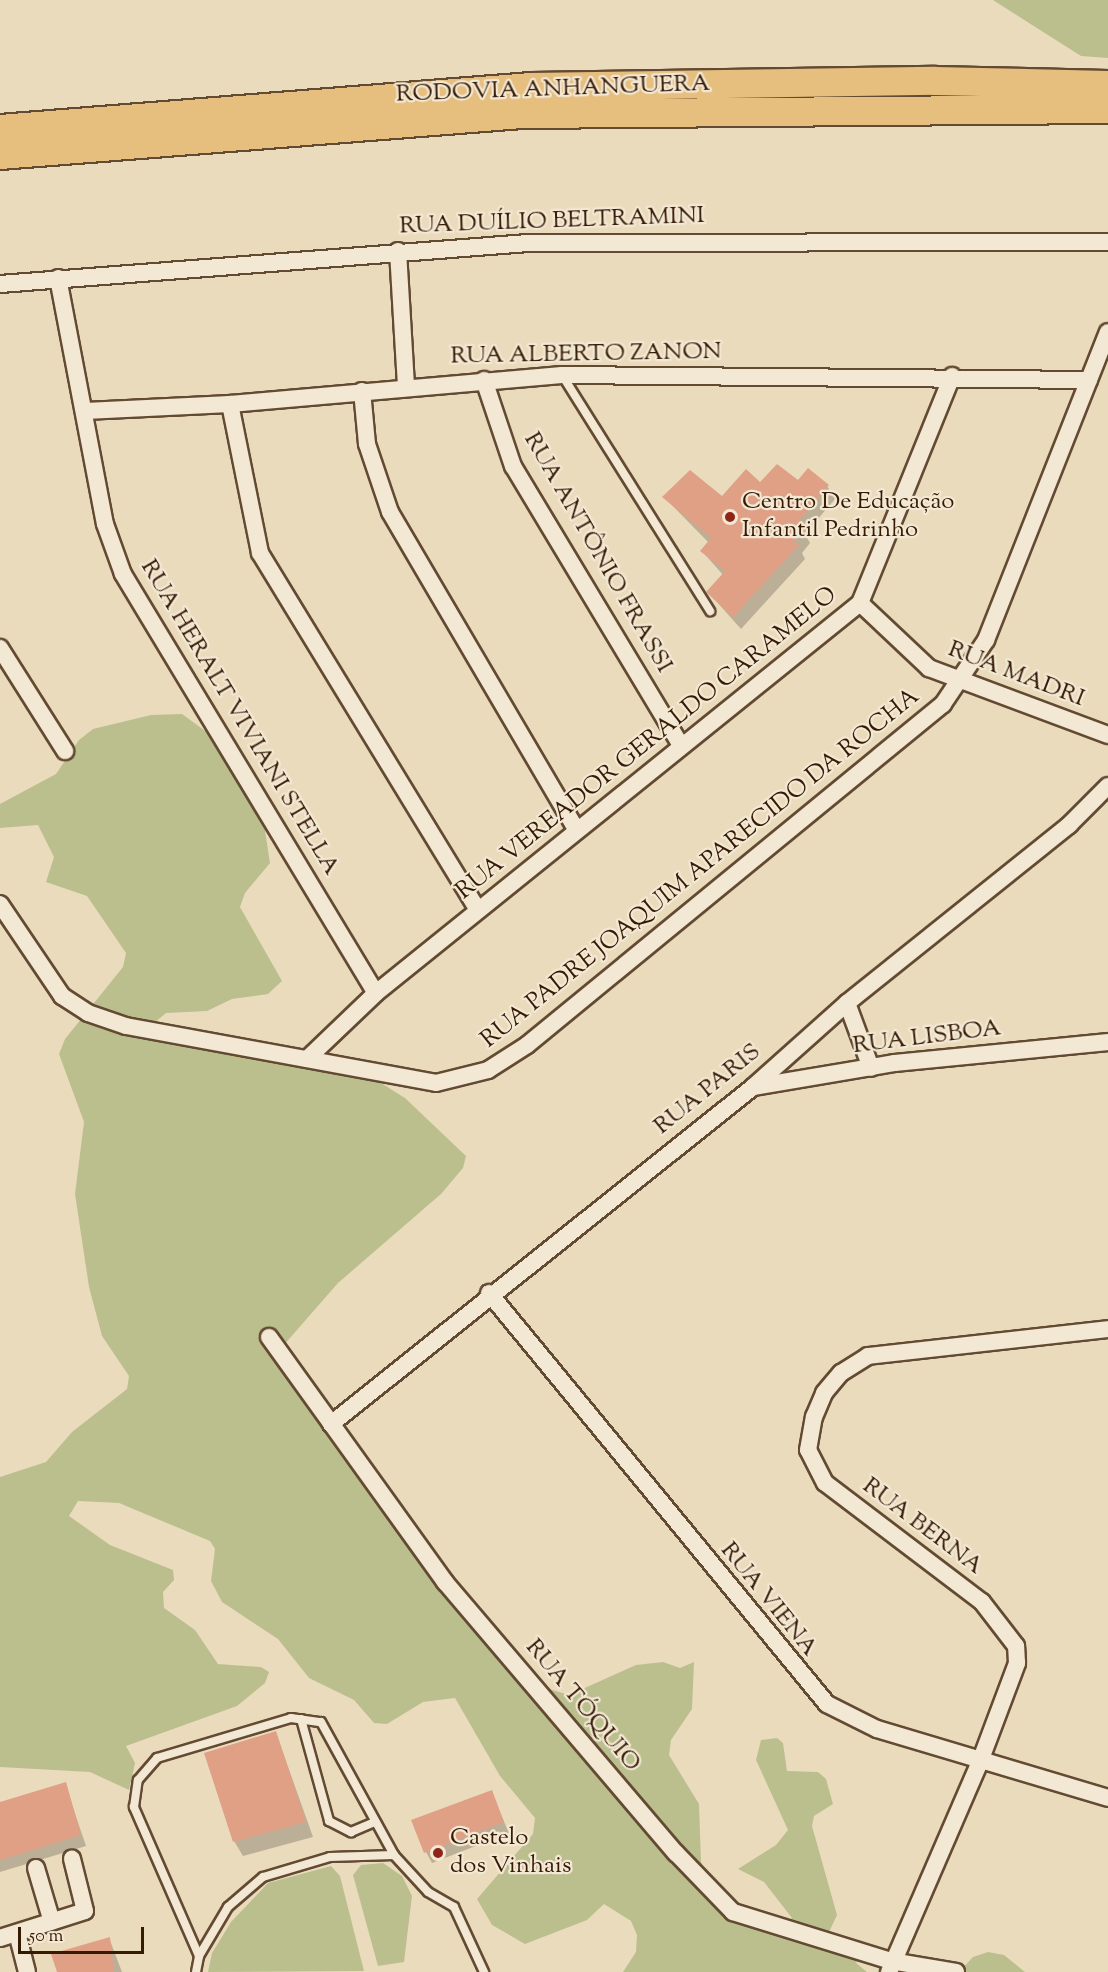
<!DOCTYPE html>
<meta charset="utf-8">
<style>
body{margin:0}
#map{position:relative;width:1108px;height:1972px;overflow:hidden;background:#ebdbbd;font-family:"Sorts Mill Goudy",serif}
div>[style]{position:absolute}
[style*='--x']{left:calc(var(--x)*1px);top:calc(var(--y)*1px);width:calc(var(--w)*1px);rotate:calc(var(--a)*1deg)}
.green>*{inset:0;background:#bbbf8e}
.shadow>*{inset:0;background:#0003}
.building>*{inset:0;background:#e0a086}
.roads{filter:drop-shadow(2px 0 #634a32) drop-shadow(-2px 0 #634a32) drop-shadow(0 2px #634a32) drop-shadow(0 -2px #634a32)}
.service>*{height:8px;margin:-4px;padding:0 4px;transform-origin:4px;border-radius:4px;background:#f2e8d4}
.minor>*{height:16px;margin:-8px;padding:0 8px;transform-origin:8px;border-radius:8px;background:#f2e8d4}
.motorway>*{height:28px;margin:-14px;padding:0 14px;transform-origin:14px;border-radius:14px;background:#e6be7e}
.dots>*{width:16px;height:16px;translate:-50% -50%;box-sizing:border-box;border:3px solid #f2e8d4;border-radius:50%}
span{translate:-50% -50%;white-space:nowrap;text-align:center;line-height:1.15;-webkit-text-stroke:4.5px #f2e8d4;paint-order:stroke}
.street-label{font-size:24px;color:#361a04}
.poi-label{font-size:24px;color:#361a04}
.left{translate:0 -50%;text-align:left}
.scale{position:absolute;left:18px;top:1927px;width:126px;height:27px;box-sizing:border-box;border:3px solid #361a04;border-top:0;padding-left:8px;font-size:18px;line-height:21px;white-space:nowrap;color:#361a04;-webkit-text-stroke:4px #f2e8d4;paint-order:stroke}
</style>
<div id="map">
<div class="green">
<div style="clip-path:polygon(993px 0,1108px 0,1108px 58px,1081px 56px)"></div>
<div style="clip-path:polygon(182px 714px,219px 741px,264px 824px,270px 863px,245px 893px,240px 907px,282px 981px,268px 994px,232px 999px,207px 1011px,166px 1013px,154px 1023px,171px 1035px,231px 1054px,308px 1064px,381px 1083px,405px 1098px,466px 1156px,463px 1168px,441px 1194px,338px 1283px,283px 1346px,466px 1611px,536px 1685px,569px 1695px,636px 1665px,663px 1662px,680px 1668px,694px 1662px,692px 1709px,671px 1740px,669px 1755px,699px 1804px,701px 1862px,716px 1897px,782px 1926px,792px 1918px,764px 1882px,738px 1869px,776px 1845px,788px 1830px,756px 1760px,761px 1740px,777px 1738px,783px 1743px,787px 1771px,818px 1772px,826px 1779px,833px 1804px,814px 1816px,812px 1826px,837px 1915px,829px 1932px,866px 1948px,856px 1963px,867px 1972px,623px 1972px,636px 1952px,637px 1935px,631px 1921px,604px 1904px,587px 1920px,525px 1944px,492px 1925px,477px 1899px,533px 1834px,535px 1818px,500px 1776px,455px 1698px,423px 1702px,387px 1724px,374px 1723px,354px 1700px,309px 1678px,278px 1639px,222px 1602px,211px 1581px,215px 1549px,210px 1541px,119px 1503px,78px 1501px,69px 1516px,110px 1545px,173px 1570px,174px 1580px,163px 1592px,164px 1608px,195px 1630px,218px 1664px,261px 1667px,269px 1672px,265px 1683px,237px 1706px,126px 1746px,135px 1763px,129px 1790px,90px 1772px,0 1767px,0 1477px,46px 1462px,72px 1432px,127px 1389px,129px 1376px,102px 1336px,89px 1287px,75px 1194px,84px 1122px,59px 1054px,65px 1039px,123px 967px,126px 953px,87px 896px,46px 882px,54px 857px,38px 825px,0 828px,0 804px,56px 774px,79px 740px,93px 729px,151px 715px)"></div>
<div style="clip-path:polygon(383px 1863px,402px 1876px,412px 1896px,404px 1962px,378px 1966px,353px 1875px,361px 1865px)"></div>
<div style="clip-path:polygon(331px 1866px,340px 1876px,364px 1971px,208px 1972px,212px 1953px,231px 1922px,268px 1883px)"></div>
<div style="clip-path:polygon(988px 1952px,1004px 1955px,1025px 1972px,959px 1972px,973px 1957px)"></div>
</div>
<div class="shadow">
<div style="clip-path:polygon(798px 482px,827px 486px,835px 499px,805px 534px,810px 543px,802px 553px,805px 559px,741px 629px,708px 592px,723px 575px,702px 551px,709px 543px,664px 497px,722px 498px,760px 485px)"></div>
<div style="clip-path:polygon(276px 1733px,313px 1837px,243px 1856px,234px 1841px)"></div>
<div style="clip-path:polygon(65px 1784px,86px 1846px,0 1872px,0 1803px)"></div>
<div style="clip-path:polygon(491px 1792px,509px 1833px,432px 1863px,426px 1852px)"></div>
<div style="clip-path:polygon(109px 1938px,122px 1972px,62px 1972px)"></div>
</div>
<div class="building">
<div style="clip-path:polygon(777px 464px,798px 480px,808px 468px,829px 485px,797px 523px,804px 529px,794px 540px,799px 545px,733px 617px,706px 592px,725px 571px,700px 551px,711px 538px,662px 497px,690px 470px,722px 496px,746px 469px,760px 482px)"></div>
<div style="clip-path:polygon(276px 1731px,306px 1822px,233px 1842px,204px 1753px)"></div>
<div style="clip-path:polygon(66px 1782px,81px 1835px,0 1860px,0 1802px)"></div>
<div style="clip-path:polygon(492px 1790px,504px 1822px,424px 1853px,411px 1820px)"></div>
<div style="clip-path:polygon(110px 1937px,114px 1972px,57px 1972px,51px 1954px)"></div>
</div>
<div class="roads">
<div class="service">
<div style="--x:562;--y:375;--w:279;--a:57.9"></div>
<div style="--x:301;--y:1719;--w:106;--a:74.6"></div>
<div style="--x:329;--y:1821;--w:25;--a:27"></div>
<div style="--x:351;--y:1832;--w:26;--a:-23"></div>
<div style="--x:199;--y:1956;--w:163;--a:-113.6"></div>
<div style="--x:134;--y:1807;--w:27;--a:-82"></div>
<div style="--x:138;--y:1780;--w:29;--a:-49"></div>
<div style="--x:157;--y:1758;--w:140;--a:-16.6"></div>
<div style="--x:291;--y:1718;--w:30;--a:8"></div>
<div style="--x:321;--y:1722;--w:152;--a:61.2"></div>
<div style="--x:196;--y:1972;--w:16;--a:-79"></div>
<div style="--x:199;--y:1956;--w:57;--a:-59.4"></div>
<div style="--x:228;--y:1907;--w:46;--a:-40.6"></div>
<div style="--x:263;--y:1877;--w:70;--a:-16.6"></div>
<div style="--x:330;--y:1857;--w:64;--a:-1.8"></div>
<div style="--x:394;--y:1855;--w:50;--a:47.4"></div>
<div style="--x:428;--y:1892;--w:30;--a:30"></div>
<div style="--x:454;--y:1907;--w:72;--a:65.2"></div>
</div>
<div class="minor">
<div style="--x:398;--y:251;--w:133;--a:86.6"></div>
<div style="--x:58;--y:278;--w:250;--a:79.2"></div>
<div style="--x:105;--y:524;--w:53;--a:70.2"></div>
<div style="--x:123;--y:574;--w:489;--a:58.9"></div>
<div style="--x:0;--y:284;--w:530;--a:-4.44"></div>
<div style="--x:528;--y:243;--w:580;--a:-0.1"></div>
<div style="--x:484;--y:380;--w:91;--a:71.4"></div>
<div style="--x:513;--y:466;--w:324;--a:59"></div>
<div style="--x:362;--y:391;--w:53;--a:84.6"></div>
<div style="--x:367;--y:444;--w:72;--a:71.3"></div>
<div style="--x:390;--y:512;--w:368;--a:59.6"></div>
<div style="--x:230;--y:404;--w:152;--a:78.6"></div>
<div style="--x:260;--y:553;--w:418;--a:58.6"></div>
<div style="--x:85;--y:411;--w:145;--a:-2.8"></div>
<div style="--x:230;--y:404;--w:333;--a:-5"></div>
<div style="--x:562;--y:375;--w:527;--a:0.54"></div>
<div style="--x:860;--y:603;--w:95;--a:43.3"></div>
<div style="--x:929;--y:668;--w:191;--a:20.5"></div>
<div style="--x:0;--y:648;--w:122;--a:57.7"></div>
<div style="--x:0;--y:904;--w:111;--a:56"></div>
<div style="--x:62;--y:996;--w:31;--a:33"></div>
<div style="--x:88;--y:1013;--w:40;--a:18.9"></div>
<div style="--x:126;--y:1026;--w:315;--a:10.4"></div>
<div style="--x:436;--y:1083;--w:54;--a:-14"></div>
<div style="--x:488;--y:1070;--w:46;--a:-32.7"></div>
<div style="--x:527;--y:1045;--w:538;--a:-39.34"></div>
<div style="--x:943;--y:704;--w:77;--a:-56.1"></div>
<div style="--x:986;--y:640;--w:331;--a:-68.4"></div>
<div style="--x:847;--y:1003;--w:69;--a:69.7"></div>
<div style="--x:307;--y:1059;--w:95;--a:-43.7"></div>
<div style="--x:376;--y:993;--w:622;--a:-38.86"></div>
<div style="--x:860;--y:603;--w:245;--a:-67.9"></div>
<div style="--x:753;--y:1087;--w:144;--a:-9.6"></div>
<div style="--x:895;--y:1063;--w:214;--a:-5.6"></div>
<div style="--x:489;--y:1293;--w:532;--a:50.57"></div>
<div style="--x:827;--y:1704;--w:56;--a:26.6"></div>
<div style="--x:877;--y:1729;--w:241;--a:16.6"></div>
<div style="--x:269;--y:1337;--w:302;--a:54.3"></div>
<div style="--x:445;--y:1582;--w:356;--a:49.6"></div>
<div style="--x:676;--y:1853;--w:82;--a:46"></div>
<div style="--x:733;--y:1912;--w:165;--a:17.2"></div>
<div style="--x:891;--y:1961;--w:66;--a:9.6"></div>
<div style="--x:331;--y:1424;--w:540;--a:-38.61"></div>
<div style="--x:753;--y:1087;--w:126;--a:-41.8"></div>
<div style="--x:847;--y:1003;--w:285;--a:-38.7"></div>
<div style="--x:1069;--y:825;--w:55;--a:-45"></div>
<div style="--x:36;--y:1868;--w:56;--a:73.5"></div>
<div style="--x:17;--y:1933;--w:40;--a:75.6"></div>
<div style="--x:0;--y:1938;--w:89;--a:-17.6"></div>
<div style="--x:85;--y:1911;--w:54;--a:-104"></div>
<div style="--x:889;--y:1972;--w:232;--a:-66.6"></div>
<div style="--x:981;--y:1759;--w:103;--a:-69.4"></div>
<div style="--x:1017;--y:1663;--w:17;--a:-93"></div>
<div style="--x:1016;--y:1646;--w:56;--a:-127.7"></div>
<div style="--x:982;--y:1602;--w:197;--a:-142.8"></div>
<div style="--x:825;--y:1483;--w:37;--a:-117"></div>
<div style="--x:808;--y:1450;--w:34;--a:-80"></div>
<div style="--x:814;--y:1417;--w:26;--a:-67"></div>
<div style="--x:824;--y:1393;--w:26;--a:-50"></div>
<div style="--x:841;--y:1373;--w:32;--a:-32"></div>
<div style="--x:868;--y:1356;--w:242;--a:-6.4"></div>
</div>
<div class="motorway">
<div style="--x:0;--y:129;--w:533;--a:-4.52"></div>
<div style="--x:531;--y:87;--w:404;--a:-0.9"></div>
<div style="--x:935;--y:81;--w:173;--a:1.3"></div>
<div style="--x:0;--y:155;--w:524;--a:-4.49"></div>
<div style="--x:522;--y:114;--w:586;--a:-0.49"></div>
</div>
</div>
<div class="dots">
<div style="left:730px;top:517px;background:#8f2418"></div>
<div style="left:438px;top:1853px;background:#8f2418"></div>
</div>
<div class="street-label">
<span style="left:553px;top:90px;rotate:-2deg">RODOVIA ANHANGUERA</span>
<span style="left:552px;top:222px;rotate:-2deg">RUA DUÍLIO BELTRAMINI</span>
<span style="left:586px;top:355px;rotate:-1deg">RUA ALBERTO ZANON</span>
<span style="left:597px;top:553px;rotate:60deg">RUA ANTÔNIO FRASSI</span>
<span style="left:1016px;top:675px;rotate:21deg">RUA MADRI</span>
<span style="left:239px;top:718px;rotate:59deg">RUA HERALT VIVIANI STELLA</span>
<span style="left:647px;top:744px;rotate:-39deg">RUA VEREADOR GERALDO CARAMELO</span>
<span style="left:701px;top:869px;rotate:-39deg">RUA PADRE JOAQUIM APARECIDO DA ROCHA</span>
<span style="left:927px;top:1038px;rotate:-7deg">RUA LISBOA</span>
<span style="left:708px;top:1090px;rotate:-39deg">RUA PARIS</span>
<span style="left:922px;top:1527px;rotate:37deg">RUA BERNA</span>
<span style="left:768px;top:1600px;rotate:51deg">RUA VIENA</span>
<span style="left:582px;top:1706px;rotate:50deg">RUA TÓQUIO</span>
</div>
<div class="poi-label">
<span class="left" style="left:742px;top:517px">Centro De Educação<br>Infantil Pedrinho</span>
<span class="left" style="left:450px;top:1853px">Castelo<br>dos Vinhais</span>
</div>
<div class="scale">50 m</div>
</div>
